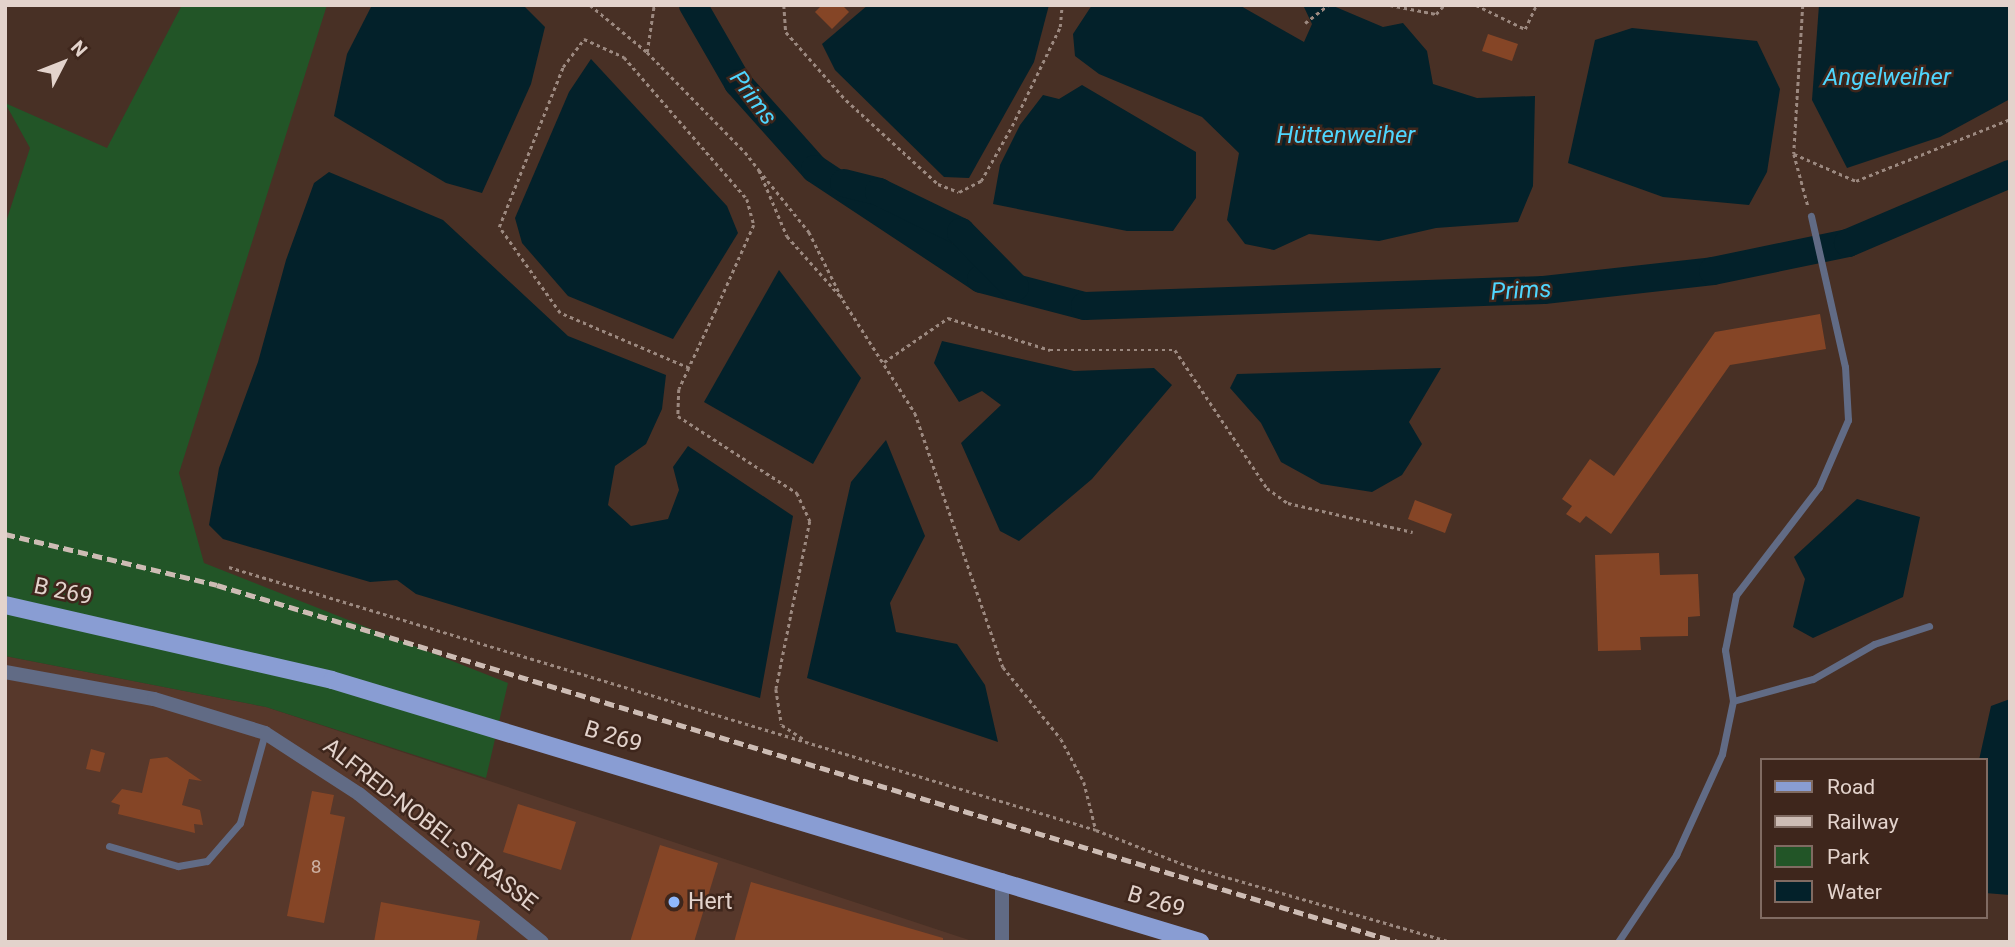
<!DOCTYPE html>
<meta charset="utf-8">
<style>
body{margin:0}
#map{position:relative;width:2015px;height:947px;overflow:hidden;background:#483025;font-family:Roboto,sans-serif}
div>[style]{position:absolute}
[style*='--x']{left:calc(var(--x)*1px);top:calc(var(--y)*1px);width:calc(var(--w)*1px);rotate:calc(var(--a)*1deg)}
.built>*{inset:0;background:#57382b}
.green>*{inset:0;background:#225527}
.water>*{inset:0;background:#03212a}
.river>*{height:28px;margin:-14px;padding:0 14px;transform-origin:14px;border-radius:14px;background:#03212a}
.building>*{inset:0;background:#854526}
.path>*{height:2.5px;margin-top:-1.25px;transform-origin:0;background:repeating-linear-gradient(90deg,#9c8980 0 3.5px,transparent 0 7px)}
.service>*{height:7px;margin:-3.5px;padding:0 3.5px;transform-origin:3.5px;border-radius:3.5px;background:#616b85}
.minor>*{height:14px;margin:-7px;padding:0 7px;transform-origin:7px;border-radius:7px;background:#616b85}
.primary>*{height:18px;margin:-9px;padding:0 9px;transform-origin:9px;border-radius:9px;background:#899dd3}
.rail>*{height:4.5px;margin-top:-2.25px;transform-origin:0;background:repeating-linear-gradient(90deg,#cdbcb4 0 10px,transparent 0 15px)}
.dots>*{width:19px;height:19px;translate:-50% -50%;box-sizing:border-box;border:4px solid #3e261c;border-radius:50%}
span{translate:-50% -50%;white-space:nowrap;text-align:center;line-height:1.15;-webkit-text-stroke:5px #3e261c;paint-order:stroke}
.number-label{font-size:19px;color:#ccb0a2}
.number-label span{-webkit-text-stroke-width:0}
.street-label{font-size:23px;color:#e3d3cc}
.poi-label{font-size:23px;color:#e3d3cc}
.left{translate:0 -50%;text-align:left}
.water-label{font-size:24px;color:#4fd6fe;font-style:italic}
.frame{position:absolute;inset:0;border:7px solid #e3d3cc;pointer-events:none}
.legend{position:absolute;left:1760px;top:758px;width:228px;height:161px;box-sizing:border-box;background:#3e261c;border:2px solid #806b62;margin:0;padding:9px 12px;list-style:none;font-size:21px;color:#e3d3cc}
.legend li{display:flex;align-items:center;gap:14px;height:35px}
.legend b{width:35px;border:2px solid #806b62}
.north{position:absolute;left:28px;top:28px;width:70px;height:70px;-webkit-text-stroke:5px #3e261c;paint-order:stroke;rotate:48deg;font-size:19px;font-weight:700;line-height:28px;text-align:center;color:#e3d3cc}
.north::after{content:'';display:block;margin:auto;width:24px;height:32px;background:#e3d3cc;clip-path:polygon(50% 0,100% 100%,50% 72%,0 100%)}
</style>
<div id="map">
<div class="built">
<div style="clip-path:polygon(5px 656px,266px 707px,975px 942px,5px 942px)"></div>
</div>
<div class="green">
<div style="clip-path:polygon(182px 5px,327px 5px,179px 473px,204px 563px,508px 683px,486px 778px,266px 707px,5px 656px,5px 225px,30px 148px,5px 103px,107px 148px)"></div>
</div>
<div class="water">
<div style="clip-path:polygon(372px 5px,523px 5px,545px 27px,531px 84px,482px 193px,446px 183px,334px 116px,347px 54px)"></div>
<div style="clip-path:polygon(868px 5px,1049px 5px,1034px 62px,969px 178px,944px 177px,835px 70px,822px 44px)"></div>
<div style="clip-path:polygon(1092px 5px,1239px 5px,1304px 42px,1312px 24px,1303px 5px,1331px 5px,1383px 27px,1403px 23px,1427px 51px,1433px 84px,1477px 98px,1535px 96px,1533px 186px,1518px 222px,1436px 228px,1379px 241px,1309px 234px,1274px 250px,1245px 244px,1227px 220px,1239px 153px,1202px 117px,1099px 74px,1075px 56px,1073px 34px)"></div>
<div style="clip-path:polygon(1819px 5px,2010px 5px,2010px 99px,1940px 137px,1847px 168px,1812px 100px)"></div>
<div style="clip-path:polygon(1632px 28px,1757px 41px,1780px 89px,1767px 172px,1749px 205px,1663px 197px,1568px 163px,1595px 40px)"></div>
<div style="clip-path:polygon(591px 59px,727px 206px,738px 233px,673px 339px,568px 296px,522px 243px,515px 218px,569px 92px)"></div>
<div style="clip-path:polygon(1082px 85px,1196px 152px,1196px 198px,1173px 231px,1127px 231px,993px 204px,1000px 165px,1020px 125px,1043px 95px,1059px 99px)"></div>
<div style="clip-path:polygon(329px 172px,443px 220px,568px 336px,666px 375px,662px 409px,646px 444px,615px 466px,608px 505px,631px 526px,668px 519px,679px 490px,673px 467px,688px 446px,793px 516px,760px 698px,416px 594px,397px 580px,370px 582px,223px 539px,209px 525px,219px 468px,258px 362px,286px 260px,314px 183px)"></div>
<div style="clip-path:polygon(779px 270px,861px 378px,813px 464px,704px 402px)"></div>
<div style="clip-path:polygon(942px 341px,1074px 371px,1154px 368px,1172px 385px,1092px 479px,1019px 541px,1000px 531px,961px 443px,1001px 405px,982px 391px,959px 402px,934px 363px)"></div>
<div style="clip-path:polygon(1441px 368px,1409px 422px,1422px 444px,1402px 475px,1372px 492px,1321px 484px,1281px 462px,1261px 423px,1230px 388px,1237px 374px)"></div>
<div style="clip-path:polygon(886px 440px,925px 536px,890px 603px,896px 632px,957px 644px,985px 685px,998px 742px,807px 678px,851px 482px)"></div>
<div style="clip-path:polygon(1857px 499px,1920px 517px,1903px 597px,1813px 638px,1793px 627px,1805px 579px,1794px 557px)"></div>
<div style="clip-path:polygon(2010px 699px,2010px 895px,1985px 893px,1985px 760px,1979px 760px,1991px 706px)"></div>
</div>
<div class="river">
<div style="--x:693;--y:5;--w:90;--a:60"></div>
<div style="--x:738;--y:83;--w:115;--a:48.2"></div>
<div style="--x:815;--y:169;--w:199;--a:33.5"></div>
<div style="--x:981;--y:279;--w:107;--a:14.6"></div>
<div style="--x:1085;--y:306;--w:459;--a:-2"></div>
<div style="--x:1544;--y:290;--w:170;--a:-6.4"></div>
<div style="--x:1713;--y:271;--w:138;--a:-11.7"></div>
<div style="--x:1848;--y:243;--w:176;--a:-23.1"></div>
<div style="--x:844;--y:183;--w:36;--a:14"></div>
<div style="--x:879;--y:192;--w:91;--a:26"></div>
<div style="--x:961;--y:232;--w:77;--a:45.5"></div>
</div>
<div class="building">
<div style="clip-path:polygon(822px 5px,842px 5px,849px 12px,832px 29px,815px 12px)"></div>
<div style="clip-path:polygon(1488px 34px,1518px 44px,1512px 61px,1482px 51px)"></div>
<div style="clip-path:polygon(1820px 314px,1826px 349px,1730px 365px,1611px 534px,1586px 516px,1580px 523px,1566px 514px,1572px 506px,1562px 499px,1590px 459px,1614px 476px,1715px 332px)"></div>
<div style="clip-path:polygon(1415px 500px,1452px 514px,1445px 533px,1408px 519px)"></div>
<div style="clip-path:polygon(1659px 553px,1660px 575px,1698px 574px,1700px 616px,1688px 617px,1688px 636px,1640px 637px,1641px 650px,1598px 651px,1595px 555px)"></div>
<div style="clip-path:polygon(91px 749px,105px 753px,100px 772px,86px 769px)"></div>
<div style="clip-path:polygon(167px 757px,202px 781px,189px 779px,182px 805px,200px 810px,203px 825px,194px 824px,195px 833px,118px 814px,120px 805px,111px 802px,122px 789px,142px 793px,150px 759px)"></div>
<div style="clip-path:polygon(312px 791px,334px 795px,330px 814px,345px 817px,324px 923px,287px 916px)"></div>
<div style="clip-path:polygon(518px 804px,576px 822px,561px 870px,503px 852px)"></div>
<div style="clip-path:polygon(660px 845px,718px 863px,694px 942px,630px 942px)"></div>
<div style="clip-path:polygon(751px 882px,943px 938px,943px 942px,734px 942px)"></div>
<div style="clip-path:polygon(381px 902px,480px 921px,476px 942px,374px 942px)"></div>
</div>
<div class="path">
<div style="--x:590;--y:5;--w:74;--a:39.5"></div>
<div style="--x:647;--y:52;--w:140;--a:45.6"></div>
<div style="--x:745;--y:152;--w:23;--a:52"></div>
<div style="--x:759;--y:170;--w:72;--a:67"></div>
<div style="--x:787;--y:236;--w:80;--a:48.5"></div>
<div style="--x:784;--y:5;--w:27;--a:86"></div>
<div style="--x:786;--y:32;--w:91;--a:48.6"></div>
<div style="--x:846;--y:100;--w:125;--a:42.4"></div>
<div style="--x:938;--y:184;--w:22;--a:21"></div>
<div style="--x:959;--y:192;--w:25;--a:-27"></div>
<div style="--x:981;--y:181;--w:63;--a:-60.6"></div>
<div style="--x:1012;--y:126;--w:110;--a:-64.1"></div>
<div style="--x:1060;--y:27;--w:22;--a:-85"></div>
<div style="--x:1390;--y:5;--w:47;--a:11.1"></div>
<div style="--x:1436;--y:14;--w:12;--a:-48"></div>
<div style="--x:1476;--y:5;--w:55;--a:26.1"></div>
<div style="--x:1525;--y:29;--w:26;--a:-65"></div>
<div style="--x:1803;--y:5;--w:149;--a:93.5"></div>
<div style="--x:1794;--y:154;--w:54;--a:74.9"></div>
<div style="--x:1305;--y:23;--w:29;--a:-38"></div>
<div style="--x:647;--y:52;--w:48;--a:-81.5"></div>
<div style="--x:1794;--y:154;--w:68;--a:23.5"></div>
<div style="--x:1856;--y:181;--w:166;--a:-21.9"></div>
<div style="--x:759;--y:170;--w:80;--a:51.1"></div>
<div style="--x:809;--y:232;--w:76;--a:63.4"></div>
<div style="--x:843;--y:300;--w:134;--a:57.5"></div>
<div style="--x:915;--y:413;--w:269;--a:70.9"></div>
<div style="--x:1003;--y:667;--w:92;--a:51.1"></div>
<div style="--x:1061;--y:739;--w:49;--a:61.9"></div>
<div style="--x:1084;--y:782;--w:49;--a:76"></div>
<div style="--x:1096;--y:830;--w:99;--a:21.4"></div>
<div style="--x:1188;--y:866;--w:274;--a:16.1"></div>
<div style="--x:884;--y:362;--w:78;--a:-34.5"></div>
<div style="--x:948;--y:318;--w:107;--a:17.4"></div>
<div style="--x:1050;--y:350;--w:125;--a:0"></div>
<div style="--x:1175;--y:350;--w:166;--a:56.3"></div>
<div style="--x:1267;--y:488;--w:26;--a:36"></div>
<div style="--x:1288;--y:503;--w:128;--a:13.1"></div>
<div style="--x:689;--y:368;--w:140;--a:-156.9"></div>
<div style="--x:560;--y:313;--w:105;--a:-125.3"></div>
<div style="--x:499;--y:227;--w:172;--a:-68.2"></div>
<div style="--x:563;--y:67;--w:35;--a:-53"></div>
<div style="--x:584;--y:39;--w:44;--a:24.2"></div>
<div style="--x:624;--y:57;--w:188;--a:49.1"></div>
<div style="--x:747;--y:199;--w:27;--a:75"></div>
<div style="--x:754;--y:225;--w:93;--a:114.1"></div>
<div style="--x:716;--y:310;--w:64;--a:115"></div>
<div style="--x:689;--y:368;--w:23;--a:115"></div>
<div style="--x:679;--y:389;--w:27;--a:92"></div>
<div style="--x:678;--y:416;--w:142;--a:32.9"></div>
<div style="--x:797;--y:493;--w:31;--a:65"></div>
<div style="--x:810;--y:521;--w:171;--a:101.4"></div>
<div style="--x:776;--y:689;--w:36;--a:81"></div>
<div style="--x:782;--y:725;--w:27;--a:33"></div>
<div style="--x:229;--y:567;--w:906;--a:16.87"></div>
</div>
<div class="service">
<div style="--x:1733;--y:701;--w:83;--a:-15.4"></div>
<div style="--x:1813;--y:679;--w:70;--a:-29.8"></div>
<div style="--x:1874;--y:644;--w:58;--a:-18.1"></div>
<div style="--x:109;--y:846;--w:72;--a:16.2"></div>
<div style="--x:178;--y:866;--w:29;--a:-10"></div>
<div style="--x:207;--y:861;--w:50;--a:-49"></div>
<div style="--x:240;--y:823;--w:93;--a:-74.5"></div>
<div style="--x:1618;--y:942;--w:105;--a:-56.3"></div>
<div style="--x:1676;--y:855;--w:111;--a:-65.5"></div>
<div style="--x:1722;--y:754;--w:54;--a:-78.3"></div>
<div style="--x:1733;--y:701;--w:52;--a:-98.9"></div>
<div style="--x:1725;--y:650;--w:56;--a:-78.7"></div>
<div style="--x:1736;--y:595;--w:136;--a:-52.5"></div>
<div style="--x:1819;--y:487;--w:73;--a:-66.6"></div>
<div style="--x:1848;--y:420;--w:53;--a:-93.2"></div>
<div style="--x:1845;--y:367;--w:155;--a:-102.7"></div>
</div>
<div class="minor">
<div style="--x:5;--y:672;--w:151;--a:10.3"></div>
<div style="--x:154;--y:699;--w:116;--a:17"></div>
<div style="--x:265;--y:733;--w:112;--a:33"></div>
<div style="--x:359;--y:794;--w:235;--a:39"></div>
<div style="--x:1002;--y:942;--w:62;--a:-90"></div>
</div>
<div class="primary">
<div style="--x:5;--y:605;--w:335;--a:12.9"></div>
<div style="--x:332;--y:680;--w:907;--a:16.8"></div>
</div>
<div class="rail">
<div style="--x:5;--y:534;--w:218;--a:13.5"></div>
<div style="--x:217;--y:585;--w:1233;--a:16.83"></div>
</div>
<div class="dots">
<div style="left:674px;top:902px;background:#8fb8fd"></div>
</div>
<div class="number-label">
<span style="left:316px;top:867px">8</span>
</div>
<div class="street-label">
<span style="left:63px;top:592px;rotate:12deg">B 269</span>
<span style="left:613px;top:737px;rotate:17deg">B 269</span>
<span style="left:430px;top:825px;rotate:38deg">ALFRED-NOBEL-STRASSE</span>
<span style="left:1156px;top:902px;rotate:17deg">B 269</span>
</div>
<div class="poi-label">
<span class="left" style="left:688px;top:902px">Hert</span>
</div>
<div class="water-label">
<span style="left:1887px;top:78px">Angelweiher</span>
<span style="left:753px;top:98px;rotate:53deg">Prims</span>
<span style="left:1346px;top:136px">Hüttenweiher</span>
<span style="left:1521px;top:291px;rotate:-3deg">Prims</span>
</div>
<div class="frame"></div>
<ul class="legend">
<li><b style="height:9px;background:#899dd3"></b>Road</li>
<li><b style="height:9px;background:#cdbcb4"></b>Railway</li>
<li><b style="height:19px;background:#225527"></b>Park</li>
<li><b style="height:19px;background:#03212a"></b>Water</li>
</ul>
<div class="north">N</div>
</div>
